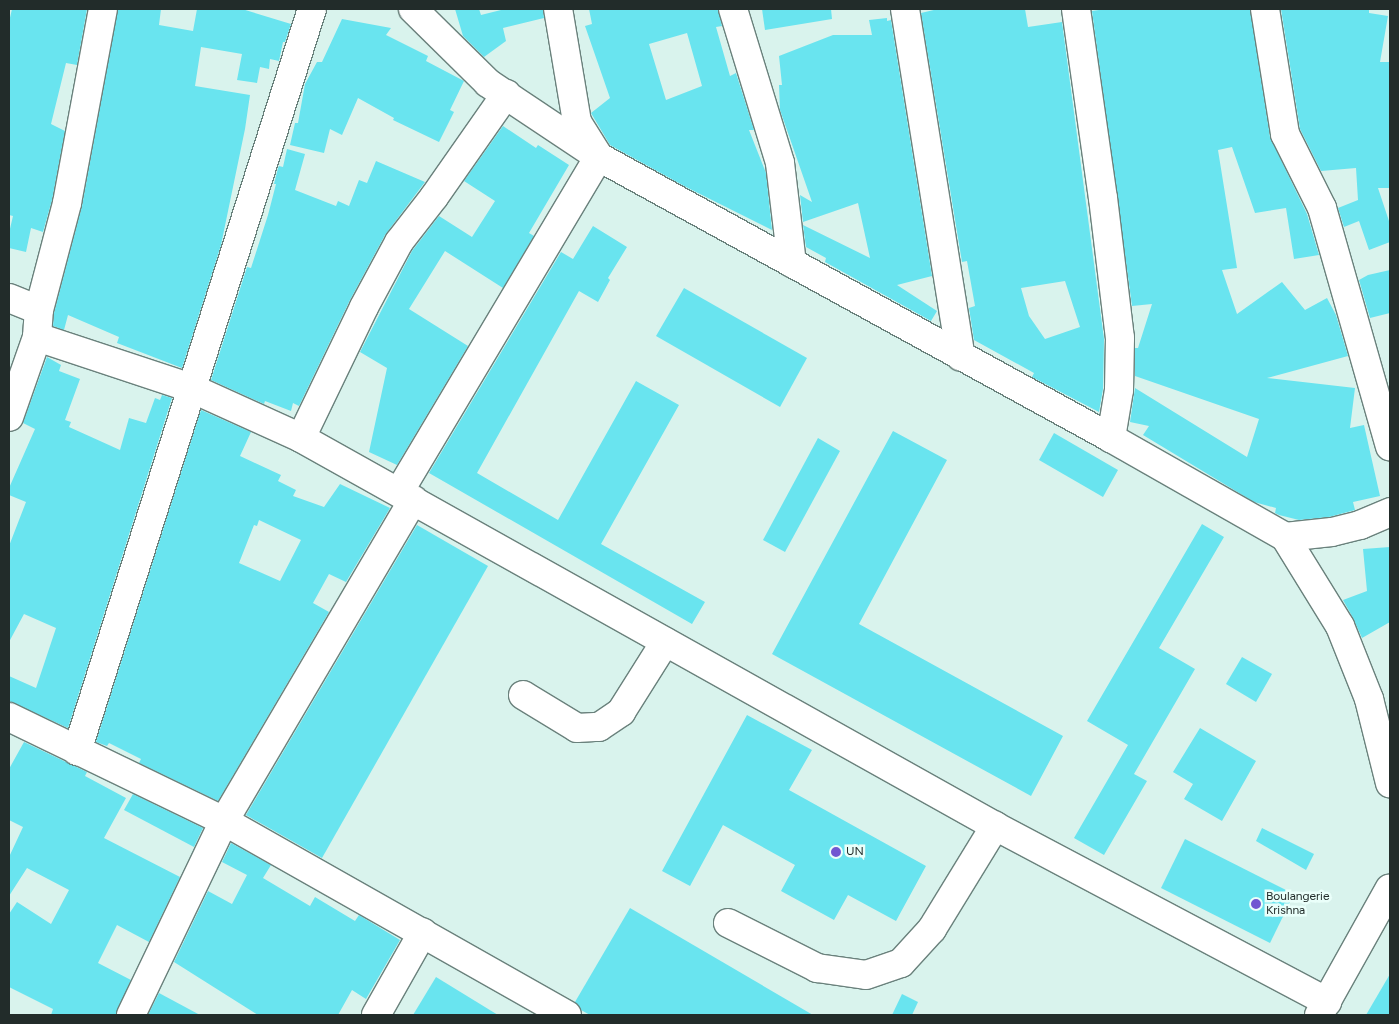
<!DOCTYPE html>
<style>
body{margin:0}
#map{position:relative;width:1399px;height:1024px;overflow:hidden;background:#d9f3ed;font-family:Figtree,sans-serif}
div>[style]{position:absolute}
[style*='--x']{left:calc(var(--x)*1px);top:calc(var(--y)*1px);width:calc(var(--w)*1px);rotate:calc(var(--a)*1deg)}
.building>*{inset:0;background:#69e4ef}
.roads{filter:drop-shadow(1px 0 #6a817c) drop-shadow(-1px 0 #6a817c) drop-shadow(0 1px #6a817c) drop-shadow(0 -1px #6a817c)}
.minor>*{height:28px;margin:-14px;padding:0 14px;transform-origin:14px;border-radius:14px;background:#fff}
.highway>*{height:28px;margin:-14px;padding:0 14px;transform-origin:14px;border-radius:14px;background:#fff}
.dots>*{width:14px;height:14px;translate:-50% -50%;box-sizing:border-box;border:2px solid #eafffa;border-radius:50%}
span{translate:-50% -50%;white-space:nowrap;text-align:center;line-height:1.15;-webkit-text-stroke:5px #eafffa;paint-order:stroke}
.poi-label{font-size:12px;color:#222c2a}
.left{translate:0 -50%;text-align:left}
.frame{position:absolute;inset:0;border:10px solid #222c2a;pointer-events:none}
</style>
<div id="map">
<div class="building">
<div style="clip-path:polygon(12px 9px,87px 9px,77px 65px,66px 63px,51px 124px,65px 131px,52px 200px,43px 232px,31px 228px,26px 252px,9px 248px,9px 233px,13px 216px,9px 215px,9px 22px)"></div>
<div style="clip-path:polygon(118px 9px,161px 9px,159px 25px,193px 31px,197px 9px,242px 9px,291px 24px,285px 42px,283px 42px,279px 61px,270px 59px,269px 69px,260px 67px,257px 83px,237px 80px,242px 54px,201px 47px,195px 86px,250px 95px,245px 129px,221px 245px,182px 368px,117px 343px,119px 337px,68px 315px,64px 330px,53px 326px,54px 313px,82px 206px)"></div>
<div style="clip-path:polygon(455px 9px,479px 9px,481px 15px,505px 9px,543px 9px,544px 18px,503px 28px,506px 41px,484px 57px,463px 36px)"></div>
<div style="clip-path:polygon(evenodd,589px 9px,718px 9px,722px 26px,716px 27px,730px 76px,736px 73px,754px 130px,749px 130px,766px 173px,772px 230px,686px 187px,610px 145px,591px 113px,610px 98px,585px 26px,592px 24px,589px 9px,687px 33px,702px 86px,666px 100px,649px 44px,687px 33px)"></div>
<div style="clip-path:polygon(762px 9px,831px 9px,832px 19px,765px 30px)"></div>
<div style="clip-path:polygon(evenodd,938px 9px,1025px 9px,1028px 27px,1062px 22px,1104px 339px,1103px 389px,1099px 412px,1032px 377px,1034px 373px,974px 340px,969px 308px,975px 306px,967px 261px,962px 262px,921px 13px,938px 9px,1065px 281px,1080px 327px,1045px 339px,1029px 316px,1021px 288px,1065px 281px)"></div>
<div style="clip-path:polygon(1106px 9px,1250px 9px,1270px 137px,1307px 214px,1319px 255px,1294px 259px,1286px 208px,1255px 213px,1232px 147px,1218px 150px,1237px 268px,1222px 270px,1237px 314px,1282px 282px,1305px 310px,1327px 298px,1336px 315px,1348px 356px,1267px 378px,1355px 388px,1350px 428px,1364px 425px,1380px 496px,1353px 502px,1355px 510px,1329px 517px,1299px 520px,1279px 515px,1275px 513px,1276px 508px,1254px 502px,1143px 435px,1149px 426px,1130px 422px,1135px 388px,1247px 457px,1259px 419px,1135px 376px,1135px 348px,1138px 348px,1152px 304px,1132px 306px,1092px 11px)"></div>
<div style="clip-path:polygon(1281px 9px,1369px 9px,1369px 13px,1388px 16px,1380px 62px,1390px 62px,1390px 188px,1378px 188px,1390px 224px,1390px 242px,1369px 250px,1359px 221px,1344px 227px,1338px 208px,1358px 200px,1356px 168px,1321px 171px,1300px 129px)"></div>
<div style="clip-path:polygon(887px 18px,887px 21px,891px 20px,932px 276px,897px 285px,937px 311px,931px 321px,825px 262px,826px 258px,806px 247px,803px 225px,870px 258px,858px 203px,803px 222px,800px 195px,812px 202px,780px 110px,779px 85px,782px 85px,779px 56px,833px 35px,872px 35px,869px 20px)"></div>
<div style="clip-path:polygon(342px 19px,391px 28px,386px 35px,428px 56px,426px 61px,464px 81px,450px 110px,454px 112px,439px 142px,393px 120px,394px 118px,358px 98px,342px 135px,330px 129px,324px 153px,290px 145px,295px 123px,298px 123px,305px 84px,317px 62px,322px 62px)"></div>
<div style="clip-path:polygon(503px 126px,536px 148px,538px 145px,569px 165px,529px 233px,534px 236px,503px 288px,445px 251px,409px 309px,468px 346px,397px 465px,369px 452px,387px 368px,360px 352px,412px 251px,439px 216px,472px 237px,495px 201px,464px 181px)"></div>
<div style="clip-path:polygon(287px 149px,305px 154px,295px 190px,336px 206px,338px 201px,349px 206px,359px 180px,367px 183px,376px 161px,425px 182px,385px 235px,350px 300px,299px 406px,293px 403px,291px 411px,265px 401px,264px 404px,211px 380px,247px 267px,251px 268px,268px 215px,276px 184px,274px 184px,278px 168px,279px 166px,283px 167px)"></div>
<div style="clip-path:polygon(593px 226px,627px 247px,608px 278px,610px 280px,598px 302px,579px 291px,477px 473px,558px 520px,636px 381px,679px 405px,601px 544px,705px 602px,692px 624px,429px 473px,561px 252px,573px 259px)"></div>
<div style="clip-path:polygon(1390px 270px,1390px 313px,1370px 318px,1359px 280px,1368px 275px)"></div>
<div style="clip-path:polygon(684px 288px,807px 358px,780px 407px,656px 336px)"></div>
<div style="clip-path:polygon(47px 357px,61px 365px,59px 371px,80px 379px,65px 420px,71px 422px,69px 427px,120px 450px,129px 418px,146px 423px,155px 398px,160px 400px,162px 395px,172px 398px,68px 728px,9px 701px,9px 676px,36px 688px,56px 628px,24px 614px,9px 642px,9px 546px,26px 502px,9px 495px,9px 488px,35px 429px,23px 423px)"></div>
<div style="clip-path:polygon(evenodd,201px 410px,251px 432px,240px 456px,281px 475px,278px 481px,296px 490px,293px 496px,324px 507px,340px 484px,390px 508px,346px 582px,329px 574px,313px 603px,329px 612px,218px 801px,139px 763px,141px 759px,109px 743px,107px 746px,96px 742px,201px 410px,259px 520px,301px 540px,280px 581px,239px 563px,254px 525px,257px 526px,259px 520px)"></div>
<div style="clip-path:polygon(893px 431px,947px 460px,859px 624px,1063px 736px,1031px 796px,772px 654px)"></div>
<div style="clip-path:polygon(1054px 433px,1118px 470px,1103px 497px,1039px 460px)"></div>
<div style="clip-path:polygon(818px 438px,840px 451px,785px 552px,763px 540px)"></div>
<div style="clip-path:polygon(1202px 524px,1224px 537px,1159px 648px,1195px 669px,1134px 774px,1147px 781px,1104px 855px,1074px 838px,1128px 745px,1087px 721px)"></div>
<div style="clip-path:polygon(417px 525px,488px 566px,322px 858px,246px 815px)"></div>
<div style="clip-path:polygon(1390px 547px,1390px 622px,1362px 638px,1353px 618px,1343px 600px,1367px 591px,1363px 549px)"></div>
<div style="clip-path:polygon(1242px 657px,1272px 674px,1256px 702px,1226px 684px)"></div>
<div style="clip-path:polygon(747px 715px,812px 750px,789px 790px,926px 866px,896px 921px,848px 895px,834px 920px,781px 891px,795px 865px,723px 825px,690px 886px,662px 871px)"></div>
<div style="clip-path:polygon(1200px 728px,1256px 761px,1222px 821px,1184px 799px,1193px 784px,1173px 772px)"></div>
<div style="clip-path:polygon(24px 742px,87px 772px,85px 776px,126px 798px,104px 838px,180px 877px,149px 942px,117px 925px,98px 963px,131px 980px,116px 1015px,51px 1015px,53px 1009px,9px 987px,9px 914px,17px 902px,51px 924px,69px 890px,27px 868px,9px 896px,9px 857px,23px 827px,9px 820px,9px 769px)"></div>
<div style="clip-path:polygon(133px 794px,203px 828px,194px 847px,124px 810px)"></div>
<div style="clip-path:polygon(1262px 828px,1314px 854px,1306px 870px,1256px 841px)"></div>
<div style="clip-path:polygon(1185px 839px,1294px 894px,1270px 943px,1161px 888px)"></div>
<div style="clip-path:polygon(231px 843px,271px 865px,263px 878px,310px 906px,315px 897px,355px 921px,359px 915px,400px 940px,366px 999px,352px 990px,338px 1015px,258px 1015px,174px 962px,208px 891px,232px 904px,247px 875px,222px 862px)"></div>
<div style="clip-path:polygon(630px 908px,813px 1015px,590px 1015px,581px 1010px,575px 1002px)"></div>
<div style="clip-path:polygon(1390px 974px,1390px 1015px,1366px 1015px)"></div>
<div style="clip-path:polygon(436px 977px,498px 1015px,413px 1015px)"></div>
<div style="clip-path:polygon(159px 993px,200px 1015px,148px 1015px)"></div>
<div style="clip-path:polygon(902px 994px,918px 1002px,912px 1015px,892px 1015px)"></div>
</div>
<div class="roads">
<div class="minor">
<div style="--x:413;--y:9;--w:105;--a:44.6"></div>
<div style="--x:488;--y:83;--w:133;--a:33.7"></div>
<div style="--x:599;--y:157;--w:584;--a:28.76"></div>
<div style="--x:1111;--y:438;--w:200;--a:29.6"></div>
<div style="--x:1285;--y:537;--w:105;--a:58.3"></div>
<div style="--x:1340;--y:626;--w:79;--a:68.3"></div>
<div style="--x:1369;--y:699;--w:87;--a:76"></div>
<div style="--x:733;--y:9;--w:161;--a:73"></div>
<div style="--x:780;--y:163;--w:101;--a:83.2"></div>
<div style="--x:905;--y:9;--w:352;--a:80.9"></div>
<div style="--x:1076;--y:9;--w:191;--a:81.9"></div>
<div style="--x:1103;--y:198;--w:141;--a:83.1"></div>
<div style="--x:1120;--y:338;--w:52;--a:91.1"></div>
<div style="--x:1119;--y:390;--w:49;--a:99.5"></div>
<div style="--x:1265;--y:9;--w:127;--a:80.9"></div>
<div style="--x:1285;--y:134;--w:83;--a:63.4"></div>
<div style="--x:1322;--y:208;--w:248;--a:74.1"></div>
<div style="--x:9;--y:298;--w:32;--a:22"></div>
<div style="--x:37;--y:337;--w:162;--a:18.3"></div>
<div style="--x:191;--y:388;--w:121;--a:24.4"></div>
<div style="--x:301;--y:438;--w:795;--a:29.21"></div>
<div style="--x:995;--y:826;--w:376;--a:27.9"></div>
<div style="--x:9;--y:417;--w:85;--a:-70.7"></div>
<div style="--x:37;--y:337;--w:27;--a:-86"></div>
<div style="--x:39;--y:310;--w:111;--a:-75.3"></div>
<div style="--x:67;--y:203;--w:197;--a:-79.5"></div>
<div style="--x:301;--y:438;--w:145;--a:-64.3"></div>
<div style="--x:364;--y:307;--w:74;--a:-61.7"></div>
<div style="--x:399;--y:242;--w:57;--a:-52.1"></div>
<div style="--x:434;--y:197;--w:126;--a:-55"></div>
<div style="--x:399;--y:492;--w:390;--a:-59.2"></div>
<div style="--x:599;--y:157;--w:41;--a:-122.2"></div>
<div style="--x:577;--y:122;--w:115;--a:-99.5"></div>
<div style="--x:1285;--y:537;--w:47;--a:-6.1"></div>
<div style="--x:1332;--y:532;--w:29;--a:-14"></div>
<div style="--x:1360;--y:525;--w:33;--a:-23"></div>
<div style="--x:523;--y:695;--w:63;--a:31.4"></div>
<div style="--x:577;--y:728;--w:22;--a:-3"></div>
<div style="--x:599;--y:727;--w:27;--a:-34"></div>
<div style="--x:621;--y:712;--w:83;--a:-57.8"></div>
<div style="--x:9;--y:717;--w:239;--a:25.8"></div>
<div style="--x:224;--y:821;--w:394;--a:29.5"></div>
<div style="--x:77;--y:751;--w:778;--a:-72.43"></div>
<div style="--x:728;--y:923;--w:100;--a:26.8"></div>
<div style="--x:817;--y:968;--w:49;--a:8.1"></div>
<div style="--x:866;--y:975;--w:37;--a:-19"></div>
<div style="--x:901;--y:963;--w:46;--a:-47.6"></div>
<div style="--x:932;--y:929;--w:121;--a:-58.5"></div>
<div style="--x:131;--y:1015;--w:215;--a:-64.4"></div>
<div style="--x:224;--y:821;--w:373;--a:-59.5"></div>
<div style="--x:376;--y:1015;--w:95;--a:-60.5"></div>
</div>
<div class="highway">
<div style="--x:1319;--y:1015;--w:145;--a:-60.8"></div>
</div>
</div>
<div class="dots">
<div style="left:836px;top:852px;background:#7157d1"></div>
<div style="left:1256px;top:904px;background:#7157d1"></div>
</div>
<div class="poi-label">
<span class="left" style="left:846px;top:852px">UN</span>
<span class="left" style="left:1266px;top:904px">Boulangerie<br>Krishna</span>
</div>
<div class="frame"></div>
</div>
